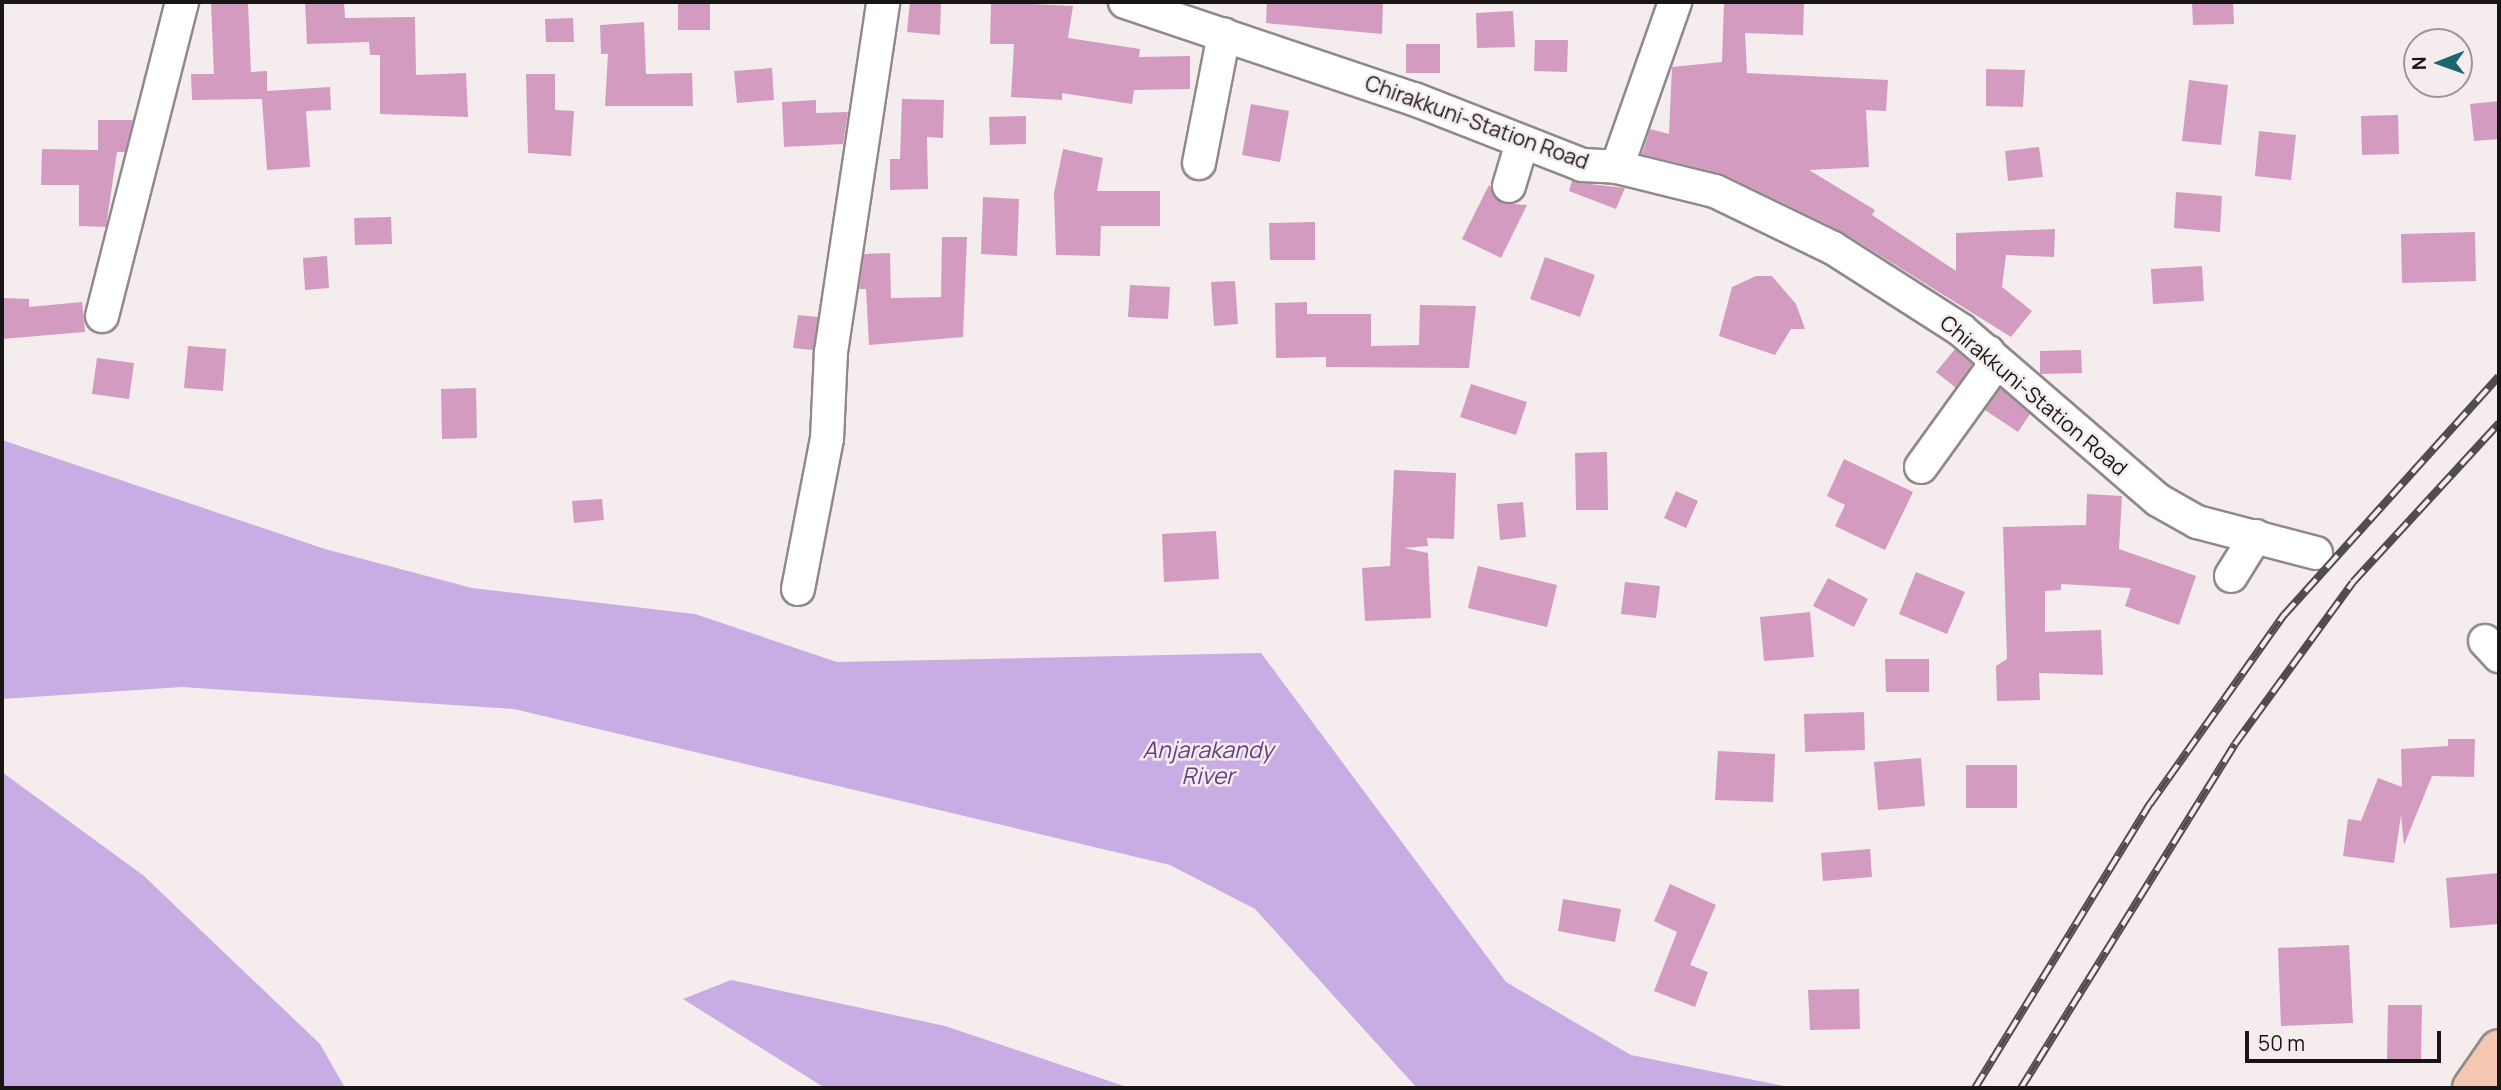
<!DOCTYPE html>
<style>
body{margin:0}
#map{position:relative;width:2501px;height:1090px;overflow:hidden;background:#f5eced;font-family:Manrope,sans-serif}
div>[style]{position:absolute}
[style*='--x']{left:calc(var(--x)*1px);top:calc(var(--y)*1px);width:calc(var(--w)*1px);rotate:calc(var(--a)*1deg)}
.water>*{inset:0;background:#c8ace4}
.building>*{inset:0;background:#d39bc0}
.roads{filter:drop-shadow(2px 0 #908989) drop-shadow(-2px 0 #908989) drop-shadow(0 2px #908989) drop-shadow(0 -2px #908989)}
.minor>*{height:32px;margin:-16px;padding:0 16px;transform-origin:16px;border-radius:16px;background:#fff}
.primary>*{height:38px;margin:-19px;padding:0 19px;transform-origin:19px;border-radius:19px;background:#f5c7b1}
.rail>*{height:8px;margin-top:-4px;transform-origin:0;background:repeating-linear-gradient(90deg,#f5eced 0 16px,#514c4d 0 32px);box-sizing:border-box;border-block:2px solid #514c4d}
span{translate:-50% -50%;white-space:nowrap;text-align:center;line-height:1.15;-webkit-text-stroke:5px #f5eced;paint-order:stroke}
.street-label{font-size:21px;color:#181515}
.water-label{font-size:23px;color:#633f83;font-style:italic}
.frame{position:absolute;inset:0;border:4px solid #181515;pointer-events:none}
.north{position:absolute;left:2403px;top:28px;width:70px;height:70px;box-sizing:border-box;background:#f5eced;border:2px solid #9d9697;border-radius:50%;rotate:269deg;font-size:19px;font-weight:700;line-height:28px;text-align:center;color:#181515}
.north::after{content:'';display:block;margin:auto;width:24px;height:32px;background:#1b6670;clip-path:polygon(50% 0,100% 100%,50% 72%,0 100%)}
.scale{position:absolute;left:2245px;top:1031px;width:196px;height:32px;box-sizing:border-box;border:4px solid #181515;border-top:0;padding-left:9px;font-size:21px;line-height:24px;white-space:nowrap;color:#181515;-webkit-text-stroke:5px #f5eced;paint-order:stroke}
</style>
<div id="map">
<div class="water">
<div style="clip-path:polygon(2px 440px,325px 549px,472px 588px,695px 614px,837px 662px,1261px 653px,1506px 982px,1631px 1055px,1794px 1088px,1417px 1088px,1255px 909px,1170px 865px,514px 709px,182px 687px,2px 699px)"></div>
<div style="clip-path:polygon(2px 772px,144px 876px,320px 1044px,345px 1088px,2px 1088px)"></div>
<div style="clip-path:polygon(731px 980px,945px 1026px,1130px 1088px,825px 1088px,683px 999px)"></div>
</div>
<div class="building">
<div style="clip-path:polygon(305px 2px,344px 2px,345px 18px,415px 17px,416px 75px,466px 73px,468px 117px,380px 114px,380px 55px,370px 55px,369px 42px,307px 44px)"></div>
<div style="clip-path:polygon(910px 2px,941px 2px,940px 35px,907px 32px)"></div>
<div style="clip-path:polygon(991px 2px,1073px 6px,1068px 38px,1140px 49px,1139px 57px,1190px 56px,1190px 89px,1134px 90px,1132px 104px,1062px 93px,1062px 100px,1011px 97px,1014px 44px,990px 44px)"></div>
<div style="clip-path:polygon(1267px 2px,1383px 2px,1382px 34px,1266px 23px)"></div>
<div style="clip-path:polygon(1724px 2px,1804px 2px,1803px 35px,1745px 33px,1747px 73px,1888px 80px,1886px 111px,1866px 110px,1869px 167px,1809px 170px,1875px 210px,1872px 215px,1956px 271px,1956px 233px,2055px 229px,2054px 257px,2006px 255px,2002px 287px,2032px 311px,2011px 337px,1841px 231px,1723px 174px,1642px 154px,1650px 129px,1669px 134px,1672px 67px,1722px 62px)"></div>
<div style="clip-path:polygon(2192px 2px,2233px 2px,2234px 24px,2193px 25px)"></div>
<div style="clip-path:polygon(248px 3px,251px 72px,267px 71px,267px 91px,330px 87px,331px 110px,306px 111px,310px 167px,267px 170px,262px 99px,192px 100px,191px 74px,214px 74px,211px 4px)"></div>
<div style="clip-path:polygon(678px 4px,710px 4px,710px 30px,678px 30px)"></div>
<div style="clip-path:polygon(1513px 11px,1515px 47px,1477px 48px,1476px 13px)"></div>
<div style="clip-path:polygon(573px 18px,574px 42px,546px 42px,545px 19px)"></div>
<div style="clip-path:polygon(644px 22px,646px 74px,692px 73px,693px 106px,605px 106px,608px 54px,601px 54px,600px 25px)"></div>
<div style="clip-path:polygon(1535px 40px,1568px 40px,1567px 72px,1534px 71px)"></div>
<div style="clip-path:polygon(1406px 44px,1440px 44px,1440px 73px,1406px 73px)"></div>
<div style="clip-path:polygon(772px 68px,774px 100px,737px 103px,734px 71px)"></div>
<div style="clip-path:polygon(1986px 69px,2025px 70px,2023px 107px,1986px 106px)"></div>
<div style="clip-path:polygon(526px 74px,555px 74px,555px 110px,574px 111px,571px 156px,528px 153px)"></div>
<div style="clip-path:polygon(2189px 80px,2228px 85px,2221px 145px,2182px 141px)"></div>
<div style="clip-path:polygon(902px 99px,944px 100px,943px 138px,927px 137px,928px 189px,890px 190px,890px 159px,900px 159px)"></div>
<div style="clip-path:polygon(816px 100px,816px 113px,848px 112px,843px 144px,784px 147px,782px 102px)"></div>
<div style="clip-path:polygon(2499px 101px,2499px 139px,2474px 141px,2470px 104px)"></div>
<div style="clip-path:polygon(1251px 104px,1289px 111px,1280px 162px,1242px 155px)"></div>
<div style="clip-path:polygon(2398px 115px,2399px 154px,2362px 155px,2361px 116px)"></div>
<div style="clip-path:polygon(1026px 116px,1026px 144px,990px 145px,989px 117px)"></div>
<div style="clip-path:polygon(98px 120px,133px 120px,125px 152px,117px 152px,106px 227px,79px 226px,79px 185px,41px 185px,42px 149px,98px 150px)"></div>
<div style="clip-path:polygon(2259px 131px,2296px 135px,2291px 180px,2255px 176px)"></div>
<div style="clip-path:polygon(2039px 147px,2043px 177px,2008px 181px,2005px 151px)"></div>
<div style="clip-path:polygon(1063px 149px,1103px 158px,1097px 191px,1160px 191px,1160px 226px,1101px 226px,1100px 256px,1056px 255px,1054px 193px)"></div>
<div style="clip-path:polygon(1572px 181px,1581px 183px,1625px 188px,1616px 209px,1569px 191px)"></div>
<div style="clip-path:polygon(1489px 185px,1503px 203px,1527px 205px,1501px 258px,1462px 239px)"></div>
<div style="clip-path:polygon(2176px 192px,2222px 196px,2220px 232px,2174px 228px)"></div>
<div style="clip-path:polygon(983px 197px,1019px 199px,1017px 256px,981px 254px)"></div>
<div style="clip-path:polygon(391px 217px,392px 244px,355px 245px,354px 218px)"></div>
<div style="clip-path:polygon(1315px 222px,1315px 260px,1270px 260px,1269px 223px)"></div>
<div style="clip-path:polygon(2475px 232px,2476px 281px,2402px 283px,2401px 234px)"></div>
<div style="clip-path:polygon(942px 237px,967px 237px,963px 337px,869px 345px,866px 289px,859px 289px,864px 254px,890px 253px,891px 298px,941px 297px)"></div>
<div style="clip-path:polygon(327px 256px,329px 288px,305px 290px,303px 258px)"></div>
<div style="clip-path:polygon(1545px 257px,1595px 275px,1580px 317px,1530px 299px)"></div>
<div style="clip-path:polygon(2202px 266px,2204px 301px,2153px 304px,2151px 269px)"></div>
<div style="clip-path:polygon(1756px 276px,1772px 276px,1796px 304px,1805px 329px,1791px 329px,1775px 355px,1719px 336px,1732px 287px)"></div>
<div style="clip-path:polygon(1235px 281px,1238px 324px,1214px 326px,1211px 282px)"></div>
<div style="clip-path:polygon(1130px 285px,1170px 287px,1168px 319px,1128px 317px)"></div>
<div style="clip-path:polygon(2px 298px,29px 299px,29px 307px,82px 302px,85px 332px,2px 339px)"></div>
<div style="clip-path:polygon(1307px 302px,1307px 314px,1371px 314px,1371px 346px,1419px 345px,1420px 305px,1476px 306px,1469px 368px,1326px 367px,1326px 357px,1276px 358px,1275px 303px)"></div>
<div style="clip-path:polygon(798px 315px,818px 317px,813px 350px,793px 348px)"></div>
<div style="clip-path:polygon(188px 346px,226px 349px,223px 391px,184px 388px)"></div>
<div style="clip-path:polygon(1955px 349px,1972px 364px,1956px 388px,1936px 372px)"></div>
<div style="clip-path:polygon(2081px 350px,2082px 373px,2040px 374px,2040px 351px)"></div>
<div style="clip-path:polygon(97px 358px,134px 363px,129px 399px,92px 394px)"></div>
<div style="clip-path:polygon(1471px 384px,1527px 402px,1516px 435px,1460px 417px)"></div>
<div style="clip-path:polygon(476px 388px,477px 438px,442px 439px,441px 389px)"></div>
<div style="clip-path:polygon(2000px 388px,2030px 414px,2018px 432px,1985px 410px)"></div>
<div style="clip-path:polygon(1607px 452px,1608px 510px,1576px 510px,1575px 453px)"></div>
<div style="clip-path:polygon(1844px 459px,1913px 492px,1885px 550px,1835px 526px,1845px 505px,1827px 496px)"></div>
<div style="clip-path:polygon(1394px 470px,1456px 473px,1454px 539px,1427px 538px,1428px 546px,1404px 548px,1428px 553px,1431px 618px,1365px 621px,1362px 568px,1390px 566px)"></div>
<div style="clip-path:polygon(1676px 491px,1698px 501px,1686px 528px,1664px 518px)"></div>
<div style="clip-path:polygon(2087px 494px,2122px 496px,2119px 549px,2196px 576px,2179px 625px,2125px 606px,2131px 588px,2061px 584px,2061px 590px,2045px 591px,2045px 632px,2101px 630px,2103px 675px,2039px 673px,2040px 700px,1997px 701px,1996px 666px,2007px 659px,2003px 527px,2086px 525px)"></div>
<div style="clip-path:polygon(602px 499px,604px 520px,574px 523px,572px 501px)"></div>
<div style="clip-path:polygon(1523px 502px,1526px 537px,1500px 540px,1497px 504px)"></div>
<div style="clip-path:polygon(1216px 531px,1219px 579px,1164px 582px,1162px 534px)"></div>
<div style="clip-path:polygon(1478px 566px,1557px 585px,1547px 627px,1468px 608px)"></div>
<div style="clip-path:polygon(1916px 572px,1965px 592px,1947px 634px,1899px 614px)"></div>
<div style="clip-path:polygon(1828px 578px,1868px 599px,1854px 627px,1813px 606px)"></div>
<div style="clip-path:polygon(1625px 582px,1660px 586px,1656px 618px,1621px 614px)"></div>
<div style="clip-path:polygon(1810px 612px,1814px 657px,1764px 661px,1760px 617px)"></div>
<div style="clip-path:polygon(1885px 659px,1929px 659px,1929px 692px,1886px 692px)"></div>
<div style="clip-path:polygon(1864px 712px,1865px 750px,1805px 752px,1804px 714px)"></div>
<div style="clip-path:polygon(2448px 739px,2475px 739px,2474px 777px,2432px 776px,2404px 845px,2401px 815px,2394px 863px,2343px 856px,2348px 819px,2361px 821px,2378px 778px,2402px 787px,2401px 749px,2448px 746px)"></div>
<div style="clip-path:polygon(1718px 751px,1775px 754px,1773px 802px,1715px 800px)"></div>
<div style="clip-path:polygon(1921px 758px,1925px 806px,1878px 810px,1874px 762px)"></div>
<div style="clip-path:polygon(1966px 765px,2017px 765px,2017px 808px,1966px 808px)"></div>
<div style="clip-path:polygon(1870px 849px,1872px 877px,1823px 881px,1821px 853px)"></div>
<div style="clip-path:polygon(2499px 873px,2499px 924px,2450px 928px,2446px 878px)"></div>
<div style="clip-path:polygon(1670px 884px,1716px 905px,1690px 965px,1708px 972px,1695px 1007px,1654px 991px,1677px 932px,1654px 921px)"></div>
<div style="clip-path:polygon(1563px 899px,1621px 909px,1615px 942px,1558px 931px)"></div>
<div style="clip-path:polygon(2349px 945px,2353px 1023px,2281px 1026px,2278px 948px)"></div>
<div style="clip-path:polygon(1859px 989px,1860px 1029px,1810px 1030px,1808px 990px)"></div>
<div style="clip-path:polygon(2388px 1005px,2422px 1005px,2421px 1060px,2387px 1060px)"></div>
</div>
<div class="roads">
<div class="minor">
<div style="--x:1125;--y:2;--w:305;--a:18.6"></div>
<div style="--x:1414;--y:99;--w:180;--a:21.4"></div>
<div style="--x:1582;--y:165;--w:35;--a:3"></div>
<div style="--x:1617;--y:167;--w:101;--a:13.8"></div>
<div style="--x:1715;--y:191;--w:131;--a:25.8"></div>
<div style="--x:1833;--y:248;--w:152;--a:32.6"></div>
<div style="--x:1961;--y:330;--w:260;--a:40.8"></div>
<div style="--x:2158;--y:500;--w:45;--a:29.4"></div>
<div style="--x:2197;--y:522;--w:123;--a:14.6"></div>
<div style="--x:1199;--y:163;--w:131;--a:-79"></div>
<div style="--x:1617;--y:167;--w:175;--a:-70.6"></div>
<div style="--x:1509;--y:186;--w:45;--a:-73.2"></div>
<div style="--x:102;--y:316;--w:324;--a:-75.7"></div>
<div style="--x:1921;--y:467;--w:123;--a:-54.2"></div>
<div style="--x:1993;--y:367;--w:16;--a:-108"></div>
<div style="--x:2231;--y:576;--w:47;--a:-58"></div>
<div style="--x:798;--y:589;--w:153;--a:-79.1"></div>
<div style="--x:827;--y:439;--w:87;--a:-87.4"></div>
<div style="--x:831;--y:352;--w:354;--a:-81.5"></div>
<div style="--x:2485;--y:641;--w:21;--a:47"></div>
</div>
<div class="primary">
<div style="--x:2472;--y:1088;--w:47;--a:-55.3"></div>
</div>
</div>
<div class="rail">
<div style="--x:1975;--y:1088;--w:334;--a:-58.4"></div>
<div style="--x:2150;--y:804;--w:232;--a:-54.7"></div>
<div style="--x:2284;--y:615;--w:321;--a:-48"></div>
<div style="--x:2021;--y:1088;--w:405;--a:-58.1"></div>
<div style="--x:2235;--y:744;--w:200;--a:-53.9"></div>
<div style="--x:2353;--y:582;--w:216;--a:-47.4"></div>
</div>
<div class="street-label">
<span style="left:1477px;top:122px;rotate:20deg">Chirakkuni-Station Road</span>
<span style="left:2034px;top:395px;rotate:40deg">Chirakkuni-Station Road</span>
</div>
<div class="water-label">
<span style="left:1208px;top:762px">Anjarakandy<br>River</span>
</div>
<div class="frame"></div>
<div class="north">N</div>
<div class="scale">50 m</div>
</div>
